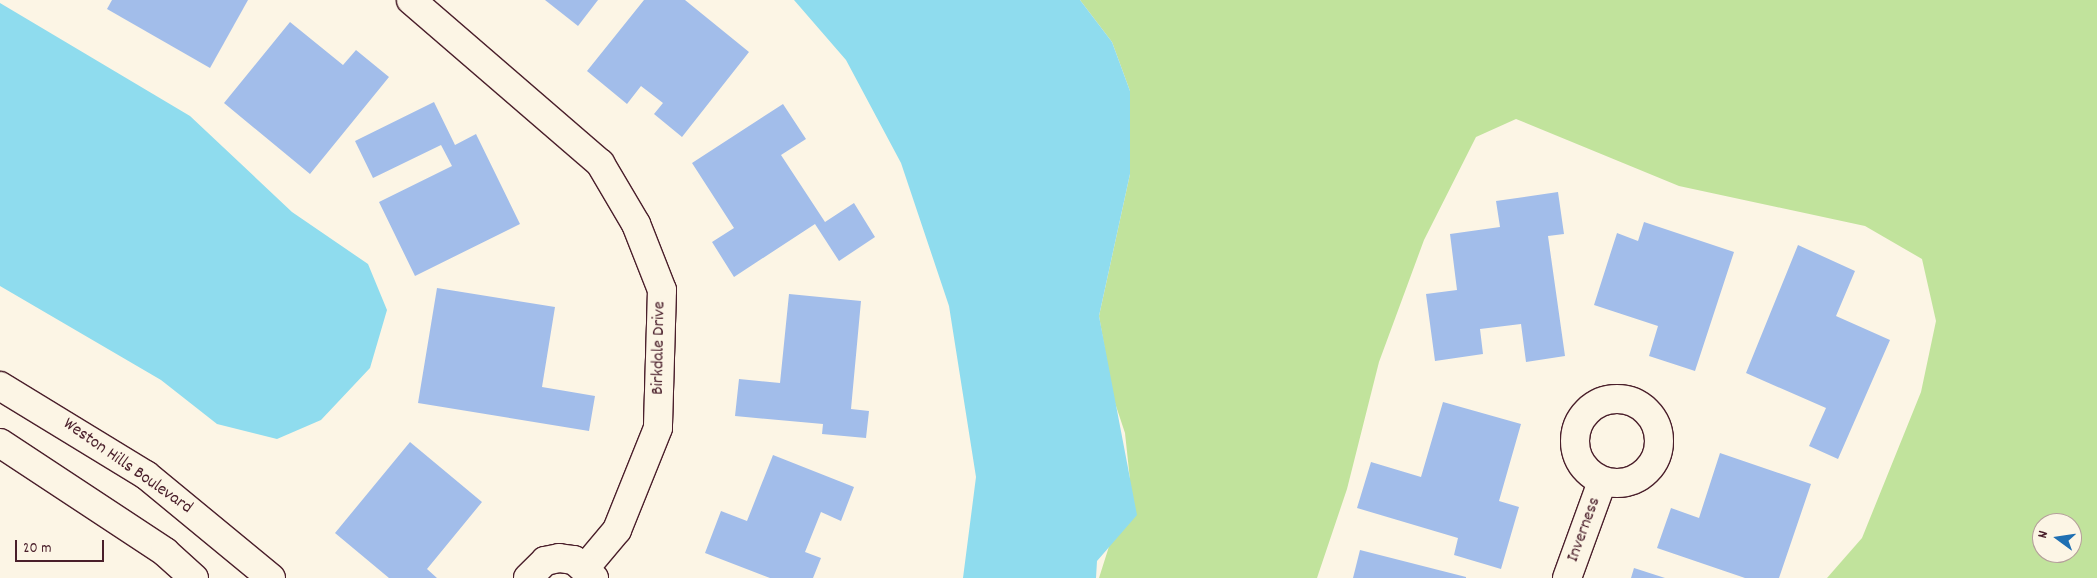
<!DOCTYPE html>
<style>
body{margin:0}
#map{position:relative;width:2097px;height:578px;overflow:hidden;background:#fcf5e5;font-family:Dekko,sans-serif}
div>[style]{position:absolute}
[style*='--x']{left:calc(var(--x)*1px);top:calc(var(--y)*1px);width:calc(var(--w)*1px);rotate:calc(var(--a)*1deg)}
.green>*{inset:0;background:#c1e39c}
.water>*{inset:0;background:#8fdcee}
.building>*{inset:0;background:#a2bdea}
.roads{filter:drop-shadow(1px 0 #4a1f2b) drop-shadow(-1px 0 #4a1f2b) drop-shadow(0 1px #4a1f2b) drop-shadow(0 -1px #4a1f2b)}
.minor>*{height:28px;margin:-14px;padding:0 14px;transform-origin:14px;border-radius:14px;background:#fcf5e5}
.minor>.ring{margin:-14px;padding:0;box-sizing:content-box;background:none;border:28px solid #fcf5e5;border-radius:50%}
span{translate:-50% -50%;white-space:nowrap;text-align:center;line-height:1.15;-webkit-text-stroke:4px #fcf5e5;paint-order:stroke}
.street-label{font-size:18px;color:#4a1f2b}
.north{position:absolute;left:2032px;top:513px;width:50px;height:50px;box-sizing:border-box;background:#fcf5e5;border:1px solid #b59f9b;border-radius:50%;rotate:284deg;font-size:14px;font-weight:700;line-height:20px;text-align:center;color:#4a1f2b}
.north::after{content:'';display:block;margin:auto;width:18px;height:22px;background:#1f6fb2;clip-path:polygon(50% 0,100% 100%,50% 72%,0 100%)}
.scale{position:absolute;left:15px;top:540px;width:89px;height:22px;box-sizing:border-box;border:2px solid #4a1f2b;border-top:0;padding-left:6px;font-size:15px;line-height:18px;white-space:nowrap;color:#4a1f2b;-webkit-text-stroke:4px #fcf5e5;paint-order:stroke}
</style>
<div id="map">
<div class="green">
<div style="clip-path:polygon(evenodd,1080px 0,2097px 0,2097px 578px,1827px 578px,1862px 538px,1921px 392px,1936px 321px,1922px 259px,1865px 226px,1679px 186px,1516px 119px,1476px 137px,1424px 240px,1379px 362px,1347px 489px,1317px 578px,1099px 578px,1130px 480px,1125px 433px,1113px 397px,1099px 316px,1130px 174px,1130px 91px,1112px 42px,1080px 0,2042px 523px,2072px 523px,2072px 553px,2042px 553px,2042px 523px)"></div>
</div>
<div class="water">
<div style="clip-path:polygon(794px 0,1080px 0,1112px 42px,1130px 91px,1130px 174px,1099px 316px,1137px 515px,1097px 561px,1096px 578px,963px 578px,976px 477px,949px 306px,901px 163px,846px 60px)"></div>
<div style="clip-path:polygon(0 3px,190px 116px,292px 212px,368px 264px,387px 310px,370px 368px,321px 420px,277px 439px,217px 424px,161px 380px,0 286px)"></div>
</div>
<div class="building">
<div style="clip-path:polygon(112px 0,248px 0,210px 68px,107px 9px)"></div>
<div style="clip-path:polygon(545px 0,598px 0,578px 26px)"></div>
<div style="clip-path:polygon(644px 0,685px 0,749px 52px,682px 137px,654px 114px,663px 103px,641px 86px,627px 104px,587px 71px)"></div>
<div style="clip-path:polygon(290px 22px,343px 65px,356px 50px,389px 77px,310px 174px,224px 103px)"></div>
<div style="clip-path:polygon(434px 102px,455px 145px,476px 134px,520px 224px,415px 276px,379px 202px,452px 166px,441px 145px,373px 178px,355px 141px)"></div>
<div style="clip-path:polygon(783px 104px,806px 139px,781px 155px,825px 222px,854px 203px,875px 237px,839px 261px,815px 224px,734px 277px,712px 242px,734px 228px,692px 163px)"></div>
<div style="clip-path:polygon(1558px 192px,1564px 234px,1548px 236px,1565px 356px,1526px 362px,1521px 324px,1480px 329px,1483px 354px,1435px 361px,1426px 294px,1457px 290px,1450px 234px,1500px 227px,1496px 201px)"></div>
<div style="clip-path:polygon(1644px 222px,1734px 252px,1695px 371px,1649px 356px,1658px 326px,1594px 305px,1617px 233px,1638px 241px)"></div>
<div style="clip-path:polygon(1798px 245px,1855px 271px,1836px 316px,1890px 340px,1838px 459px,1809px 446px,1826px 408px,1746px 373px)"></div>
<div style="clip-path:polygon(437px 288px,555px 307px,542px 387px,595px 396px,589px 431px,418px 403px)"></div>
<div style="clip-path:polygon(789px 294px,861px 301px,851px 409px,869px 411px,866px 438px,822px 434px,823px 424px,735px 416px,739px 379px,780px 383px)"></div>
<div style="clip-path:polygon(1443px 402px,1521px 424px,1499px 501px,1519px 507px,1501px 569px,1454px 555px,1458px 538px,1357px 508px,1371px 462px,1421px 477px)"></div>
<div style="clip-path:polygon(410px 442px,482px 502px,427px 569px,437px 578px,389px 578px,335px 533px)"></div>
<div style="clip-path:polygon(1720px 453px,1811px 484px,1779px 578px,1745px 578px,1657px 548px,1671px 508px,1699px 518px)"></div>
<div style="clip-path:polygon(773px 455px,854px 487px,841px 521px,821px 512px,805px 552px,821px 558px,813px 578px,770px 578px,705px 553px,721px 511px,747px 521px)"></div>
<div style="clip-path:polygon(1360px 550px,1466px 577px,1466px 578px,1353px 578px)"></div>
<div style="clip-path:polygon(1634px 568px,1665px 578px,1631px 578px)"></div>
</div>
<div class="roads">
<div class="minor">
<div style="--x:411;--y:0;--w:250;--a:40.8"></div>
<div style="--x:600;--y:163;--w:71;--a:59.5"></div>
<div style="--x:636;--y:224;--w:71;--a:68.5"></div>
<div style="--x:662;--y:290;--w:138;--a:91.7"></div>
<div style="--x:658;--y:428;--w:110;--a:111.9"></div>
<div style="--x:617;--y:530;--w:48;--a:130"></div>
<div style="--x:0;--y:386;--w:171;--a:31.4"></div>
<div style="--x:146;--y:475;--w:162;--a:39.5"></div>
<div class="ring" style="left:1575px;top:399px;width:56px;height:56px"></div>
<div style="--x:0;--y:443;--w:198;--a:33.4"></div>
<div style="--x:165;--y:552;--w:39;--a:42"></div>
<div style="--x:528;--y:578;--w:24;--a:-45"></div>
<div style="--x:545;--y:561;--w:14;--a:-12"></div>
<div style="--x:559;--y:558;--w:15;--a:8"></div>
<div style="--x:574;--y:560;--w:27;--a:42"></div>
<div style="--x:1567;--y:578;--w:102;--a:-70"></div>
</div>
</div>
<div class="street-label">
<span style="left:660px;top:348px;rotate:-89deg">Birkdale Drive</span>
<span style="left:127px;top:467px;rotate:35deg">Weston Hills Boulevard</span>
<span style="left:1585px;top:530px;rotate:-70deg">Inverness</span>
</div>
<div class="north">N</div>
<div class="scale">20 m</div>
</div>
